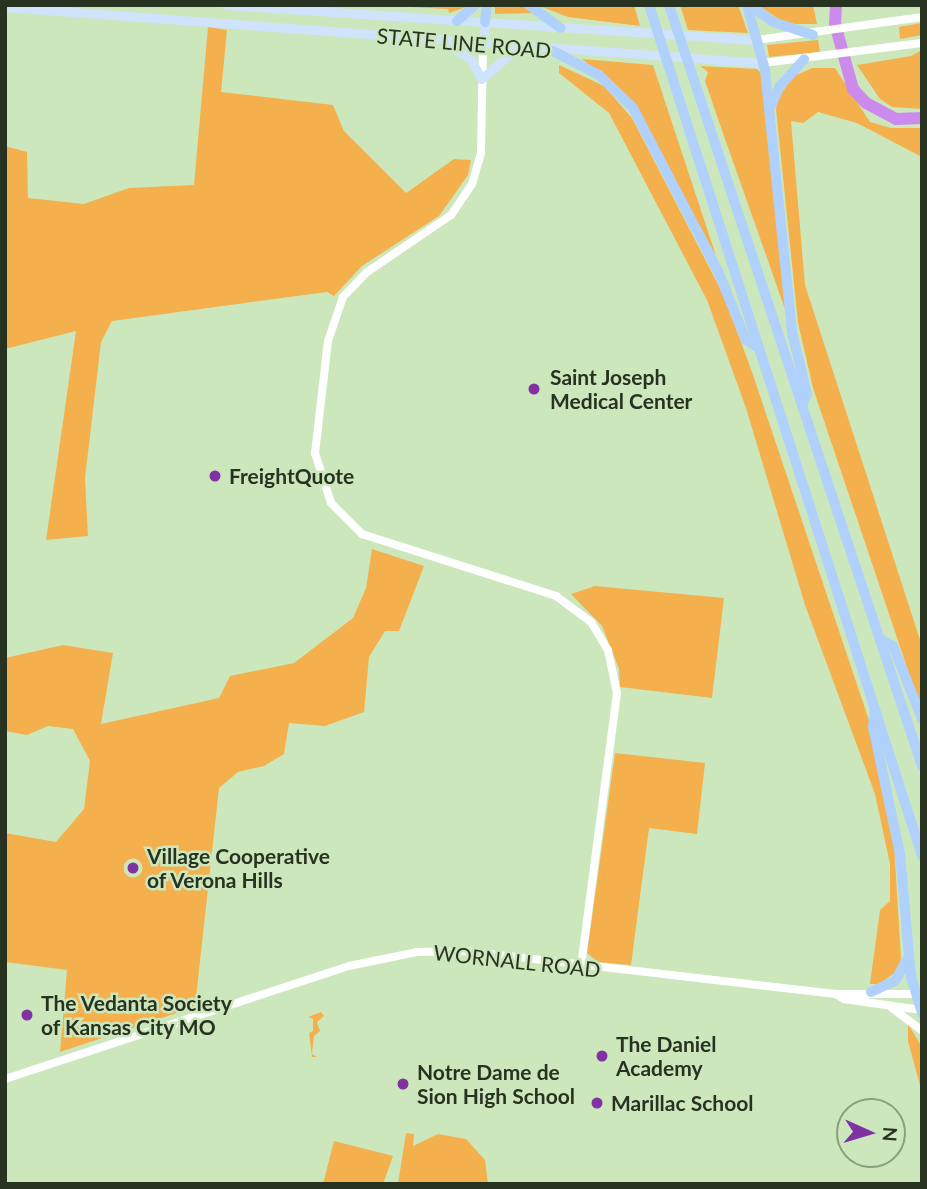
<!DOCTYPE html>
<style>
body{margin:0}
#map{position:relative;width:927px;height:1189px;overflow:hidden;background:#cde7bd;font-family:Lato,sans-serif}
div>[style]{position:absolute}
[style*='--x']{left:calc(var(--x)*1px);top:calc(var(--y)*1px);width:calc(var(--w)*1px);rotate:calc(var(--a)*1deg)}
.green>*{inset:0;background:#f4b04c}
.river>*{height:12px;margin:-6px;padding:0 6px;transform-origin:6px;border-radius:6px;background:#cc8bec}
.secondary>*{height:8px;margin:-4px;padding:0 4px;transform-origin:4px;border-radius:4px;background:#fff}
.primary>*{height:9px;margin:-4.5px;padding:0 4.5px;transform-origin:4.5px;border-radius:4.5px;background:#cfe3fd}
.highway>*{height:10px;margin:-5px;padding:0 5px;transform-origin:5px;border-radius:5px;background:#afd1fc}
.dots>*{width:19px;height:19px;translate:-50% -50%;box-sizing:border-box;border:4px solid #cde7bd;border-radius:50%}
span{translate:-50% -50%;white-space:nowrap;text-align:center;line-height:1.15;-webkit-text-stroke:5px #cde7bd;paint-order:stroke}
.street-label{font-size:21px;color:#283221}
.poi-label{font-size:21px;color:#283221;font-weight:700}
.left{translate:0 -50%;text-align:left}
.frame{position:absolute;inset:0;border:7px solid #283221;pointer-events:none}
.north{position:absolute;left:836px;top:1098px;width:70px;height:70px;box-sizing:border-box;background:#cde7bd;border:2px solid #8b9f7f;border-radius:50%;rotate:94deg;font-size:19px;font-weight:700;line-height:28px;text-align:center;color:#283221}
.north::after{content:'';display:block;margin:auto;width:24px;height:32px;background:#8032a2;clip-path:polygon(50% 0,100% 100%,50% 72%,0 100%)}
</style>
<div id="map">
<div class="green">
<div style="clip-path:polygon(373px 5px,472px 5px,449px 13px,448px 9px)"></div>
<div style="clip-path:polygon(495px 5px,524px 5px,534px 13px,495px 14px)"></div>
<div style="clip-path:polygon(537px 5px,634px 5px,640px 26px,568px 17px)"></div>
<div style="clip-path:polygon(680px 5px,738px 5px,748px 33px,688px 30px)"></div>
<div style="clip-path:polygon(758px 5px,813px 5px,817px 24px,786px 24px)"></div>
<div style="clip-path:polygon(922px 23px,922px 35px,900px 39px,899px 27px)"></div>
<div style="clip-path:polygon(208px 27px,227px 30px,221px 92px,333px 105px,344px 131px,406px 193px,454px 159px,471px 160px,468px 175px,439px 216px,362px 266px,334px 296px,327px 292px,112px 321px,101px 342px,85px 478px,88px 536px,46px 540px,76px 331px,5px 349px,5px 146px,27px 152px,28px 198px,84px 204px,129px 188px,194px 185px)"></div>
<div style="clip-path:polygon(818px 40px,820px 52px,769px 57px,767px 45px)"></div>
<div style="clip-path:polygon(922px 50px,922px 109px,892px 107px,880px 99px,857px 65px,911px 56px)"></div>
<div style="clip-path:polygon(582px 59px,653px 65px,716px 256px,632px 102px)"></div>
<div style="clip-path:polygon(559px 65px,604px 86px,632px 118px,723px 294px,751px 369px,883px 762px,893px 827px,901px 959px,897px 971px,879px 984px,870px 984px,880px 910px,890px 901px,890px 864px,875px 794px,805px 605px,746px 408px,707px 300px,609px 113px,559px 73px)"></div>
<div style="clip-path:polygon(700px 66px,757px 69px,761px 73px,786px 312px,718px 119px,705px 81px,708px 72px)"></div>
<div style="clip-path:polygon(812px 68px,835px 68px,870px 122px,891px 128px,922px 128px,922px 157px,857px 123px,818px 112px,803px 123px,791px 121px,805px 285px,922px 646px,922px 712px,813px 388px,798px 323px,776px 109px,778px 98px,794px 76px)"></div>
<div style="clip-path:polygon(372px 549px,424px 566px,399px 631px,385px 631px,369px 657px,364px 712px,325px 726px,289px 723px,284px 754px,264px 766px,238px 772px,219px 788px,195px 1007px,60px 1052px,67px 970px,5px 962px,5px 833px,56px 842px,84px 809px,90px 761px,73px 729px,48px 726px,27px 735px,5px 731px,5px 658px,63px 645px,113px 653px,101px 724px,219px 698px,230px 676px,294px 663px,353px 618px,366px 588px)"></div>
<div style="clip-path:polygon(595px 586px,724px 598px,712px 698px,620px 687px,619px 669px,602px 626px,571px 594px)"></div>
<div style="clip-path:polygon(615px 753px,705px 763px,697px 834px,649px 828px,631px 965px,598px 962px,587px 953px)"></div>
<div style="clip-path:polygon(321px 1012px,324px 1016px,317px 1022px,320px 1031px,314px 1036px,312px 1054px,317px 1057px,312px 1057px,309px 1033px,313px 1031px,313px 1019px,308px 1017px)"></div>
<div style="clip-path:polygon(908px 1024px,922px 1047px,922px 1093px,908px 1041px)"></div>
<div style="clip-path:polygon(406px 1133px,414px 1134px,413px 1146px,438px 1134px,466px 1139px,485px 1160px,488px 1184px,398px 1184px)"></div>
<div style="clip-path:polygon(334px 1141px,393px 1156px,383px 1184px,323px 1184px)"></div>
</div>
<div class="river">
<div style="--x:836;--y:5;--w:19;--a:93"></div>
<div style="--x:835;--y:24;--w:67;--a:74.5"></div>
<div style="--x:853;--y:89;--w:19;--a:47"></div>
<div style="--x:866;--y:103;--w:34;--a:28"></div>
<div style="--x:896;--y:119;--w:26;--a:-2"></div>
</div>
<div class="secondary">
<div style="--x:757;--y:40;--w:167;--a:-7.9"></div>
<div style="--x:483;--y:46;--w:107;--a:91.1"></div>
<div style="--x:481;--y:153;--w:32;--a:106"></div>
<div style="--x:472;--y:184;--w:37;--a:124"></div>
<div style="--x:451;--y:215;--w:102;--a:145.8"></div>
<div style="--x:367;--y:272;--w:35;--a:134"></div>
<div style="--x:343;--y:297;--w:46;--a:108.8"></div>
<div style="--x:328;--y:341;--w:113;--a:96.6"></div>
<div style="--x:315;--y:453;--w:52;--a:72.3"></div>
<div style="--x:331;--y:503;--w:44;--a:45"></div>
<div style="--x:362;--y:534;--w:204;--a:17.7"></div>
<div style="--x:556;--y:596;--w:44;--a:36.6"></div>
<div style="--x:591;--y:622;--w:33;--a:59"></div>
<div style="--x:608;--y:650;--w:44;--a:78.2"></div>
<div style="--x:617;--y:693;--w:276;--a:97.5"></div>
<div style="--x:763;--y:63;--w:160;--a:-7.2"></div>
<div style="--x:836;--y:994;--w:9;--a:32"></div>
<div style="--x:844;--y:999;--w:78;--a:8.1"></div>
<div style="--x:892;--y:1008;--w:38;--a:37"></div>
<div style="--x:5;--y:1079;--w:362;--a:-18.2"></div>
<div style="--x:349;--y:966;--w:69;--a:-11.6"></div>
<div style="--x:417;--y:952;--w:47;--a:-1.2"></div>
<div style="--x:464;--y:951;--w:374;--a:6.6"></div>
<div style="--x:836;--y:994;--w:78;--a:0"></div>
</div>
<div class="primary">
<div style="--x:226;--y:5;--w:532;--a:3.77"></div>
<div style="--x:5;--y:7;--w:760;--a:4.23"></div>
<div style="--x:450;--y:46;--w:25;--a:32"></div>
<div style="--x:471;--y:59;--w:22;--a:63"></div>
<div style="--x:481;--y:79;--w:48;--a:-40.7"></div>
<div style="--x:483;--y:46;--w:24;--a:-85"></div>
</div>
<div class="highway">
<div style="--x:529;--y:5;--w:39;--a:36"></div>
<div style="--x:649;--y:5;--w:894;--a:72.21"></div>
<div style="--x:669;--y:5;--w:802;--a:71.61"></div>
<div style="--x:747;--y:5;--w:67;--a:74.5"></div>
<div style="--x:765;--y:70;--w:263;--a:84.1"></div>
<div style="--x:792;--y:332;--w:64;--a:76.4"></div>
<div style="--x:807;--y:394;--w:12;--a:114"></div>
<div style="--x:749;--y:5;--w:29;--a:35"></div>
<div style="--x:773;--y:22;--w:42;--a:18"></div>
<div style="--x:457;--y:21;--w:24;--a:-42"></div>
<div style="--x:485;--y:22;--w:17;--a:-83"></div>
<div style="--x:553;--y:51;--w:52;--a:27.6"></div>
<div style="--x:599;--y:75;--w:47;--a:44.1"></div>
<div style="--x:633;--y:108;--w:184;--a:62.5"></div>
<div style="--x:718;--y:271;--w:74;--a:67.9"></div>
<div style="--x:746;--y:340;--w:13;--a:32"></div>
<div style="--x:770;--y:108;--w:24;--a:-66"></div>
<div style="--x:780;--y:86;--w:36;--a:-48"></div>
<div style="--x:882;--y:640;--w:13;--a:29"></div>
<div style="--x:893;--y:646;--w:79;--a:68.3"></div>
<div style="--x:875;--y:710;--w:17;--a:97"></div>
<div style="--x:873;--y:727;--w:130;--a:78"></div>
<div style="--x:900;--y:854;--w:123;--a:84.9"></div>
<div style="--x:911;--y:977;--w:38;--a:73"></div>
<div style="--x:871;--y:992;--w:26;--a:-25"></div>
<div style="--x:895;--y:981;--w:25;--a:-61"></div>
</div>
<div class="dots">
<div style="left:534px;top:389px;background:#8032a2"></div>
<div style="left:215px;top:476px;background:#8032a2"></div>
<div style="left:133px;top:868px;background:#8032a2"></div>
<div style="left:27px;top:1015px;background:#8032a2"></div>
<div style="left:602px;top:1056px;background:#8032a2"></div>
<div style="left:403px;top:1084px;background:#8032a2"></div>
<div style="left:597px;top:1103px;background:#8032a2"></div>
</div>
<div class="street-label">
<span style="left:464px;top:43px;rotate:5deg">STATE LINE ROAD</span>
<span style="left:517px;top:961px;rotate:6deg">WORNALL ROAD</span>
</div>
<div class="poi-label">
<span class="left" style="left:550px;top:389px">Saint Joseph<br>Medical Center</span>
<span class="left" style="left:229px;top:476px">FreightQuote</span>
<span class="left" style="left:147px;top:868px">Village Cooperative<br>of Verona Hills</span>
<span class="left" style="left:41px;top:1015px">The Vedanta Society<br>of Kansas City MO</span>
<span class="left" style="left:616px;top:1056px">The Daniel<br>Academy</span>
<span class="left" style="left:417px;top:1084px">Notre Dame de<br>Sion High School</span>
<span class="left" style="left:611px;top:1103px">Marillac School</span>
</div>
<div class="frame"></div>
<div class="north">N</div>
</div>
